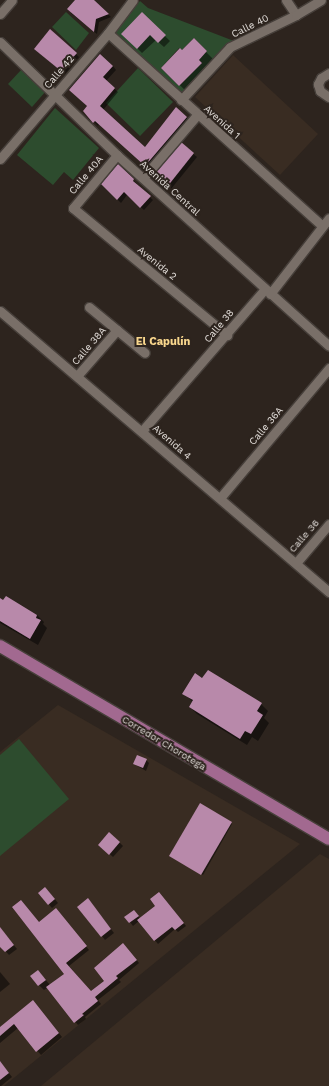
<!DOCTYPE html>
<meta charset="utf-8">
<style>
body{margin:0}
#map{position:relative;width:329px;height:1086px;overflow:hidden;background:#2d241e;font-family:"Work Sans",sans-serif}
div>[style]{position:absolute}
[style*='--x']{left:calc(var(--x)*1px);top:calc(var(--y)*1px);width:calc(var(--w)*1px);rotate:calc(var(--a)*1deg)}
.built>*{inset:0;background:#392c22}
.green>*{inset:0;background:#2d4c2e}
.shadow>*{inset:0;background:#0007}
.building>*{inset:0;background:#b889aa}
.roads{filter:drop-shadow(1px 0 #463f3a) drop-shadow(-1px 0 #463f3a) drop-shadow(0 1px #463f3a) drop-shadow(0 -1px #463f3a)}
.minor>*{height:9px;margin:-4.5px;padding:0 4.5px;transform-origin:4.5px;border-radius:4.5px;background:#796f68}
.major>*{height:12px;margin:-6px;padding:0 6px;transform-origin:6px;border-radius:6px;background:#a26990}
span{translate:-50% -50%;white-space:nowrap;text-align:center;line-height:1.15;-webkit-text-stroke:4px #2d241e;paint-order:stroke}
.street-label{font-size:10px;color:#e2ddd9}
.neighbourhood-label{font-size:11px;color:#f9d78d;font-weight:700}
</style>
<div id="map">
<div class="built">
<div style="clip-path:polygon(233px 55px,318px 134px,280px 175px,195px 97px)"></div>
<div style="clip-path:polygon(58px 705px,300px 844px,4px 1086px,0 1086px,0 752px)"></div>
<div style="clip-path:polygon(320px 854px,329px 859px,329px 1086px,41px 1086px)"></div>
</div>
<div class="green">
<div style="clip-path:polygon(evenodd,140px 1px,148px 8px,234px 41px,182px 96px,113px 33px,140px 1px,194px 38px,207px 51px,199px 60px,202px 63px,179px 86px,161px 68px,179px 48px,182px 50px,194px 38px)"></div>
<div style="clip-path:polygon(66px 12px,89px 33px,76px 50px,52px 27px)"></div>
<div style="clip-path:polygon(138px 68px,173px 102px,140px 136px,106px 103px)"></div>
<div style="clip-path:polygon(22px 69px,46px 91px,32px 107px,8px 84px)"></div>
<div style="clip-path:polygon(55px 108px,99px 148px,73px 180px,64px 172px,53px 185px,17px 155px)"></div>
<div style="clip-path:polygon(19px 739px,69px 799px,0 856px,0 755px)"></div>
</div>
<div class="shadow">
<div style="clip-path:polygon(76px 0,93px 0,111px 17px,99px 22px,97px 34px,71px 13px)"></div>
<div style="clip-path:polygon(142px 14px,170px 41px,164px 47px,156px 40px,142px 53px,123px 34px)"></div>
<div style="clip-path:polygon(51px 30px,79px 57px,65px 74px,39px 52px)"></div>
<div style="clip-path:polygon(194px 40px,213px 59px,187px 92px,162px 68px)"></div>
<div style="clip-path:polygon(113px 66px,116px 70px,106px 81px,118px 92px,103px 110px,145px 148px,176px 108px,190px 121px,149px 169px,99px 124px,98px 126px,84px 111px,88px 107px,70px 90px)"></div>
<div style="clip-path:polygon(181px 144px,197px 157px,171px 189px,155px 175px)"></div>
<div style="clip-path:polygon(118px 165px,137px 184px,136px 185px,153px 200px,144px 210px,127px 195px,121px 203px,102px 184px)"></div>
<div style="clip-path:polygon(0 599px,37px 615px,44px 622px,43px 624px,47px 628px,38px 645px,0 623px)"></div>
<div style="clip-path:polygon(184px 693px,261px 704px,268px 711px,264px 718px,269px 723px,258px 741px,252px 737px,247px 745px,197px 714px,190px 707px,193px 702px)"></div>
<div style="clip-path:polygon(146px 760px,149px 763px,146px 771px,134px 764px)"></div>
<div style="clip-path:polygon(231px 823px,232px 824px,203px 875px,172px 857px)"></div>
<div style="clip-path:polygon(119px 842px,123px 846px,113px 857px,103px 848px)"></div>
<div style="clip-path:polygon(49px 892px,58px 903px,52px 908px,39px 893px)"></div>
<div style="clip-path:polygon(159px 893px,186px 926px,178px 932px,175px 929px,158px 944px,139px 921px,133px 926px,126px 917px,137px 914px,140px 919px,156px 906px)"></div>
<div style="clip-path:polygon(21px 901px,39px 923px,59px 913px,89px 950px,69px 966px,91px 992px,105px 981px,126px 947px,139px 963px,119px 980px,121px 982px,98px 1000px,101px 1004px,85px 1017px,86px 1019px,78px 1025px,47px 988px,44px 990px,39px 985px,38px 971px,50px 985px,65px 974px)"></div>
<div style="clip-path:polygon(91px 903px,114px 933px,105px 940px,102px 936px)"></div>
<div style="clip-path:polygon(0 928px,17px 949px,9px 955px,0 945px)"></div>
<div style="clip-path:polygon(0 972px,10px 984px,0 992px)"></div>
<div style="clip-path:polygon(36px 1005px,62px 1037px,41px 1055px,18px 1028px,0 1043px,0 1027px)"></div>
<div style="clip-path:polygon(0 1062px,12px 1077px,1px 1086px,0 1086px)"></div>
</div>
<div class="building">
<div style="clip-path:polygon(75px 0,94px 0,109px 14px,96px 19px,94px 32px,67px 9px)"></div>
<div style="clip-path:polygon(142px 12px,166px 35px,158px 43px,150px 35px,137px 49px,121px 34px)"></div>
<div style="clip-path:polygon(50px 29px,77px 53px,61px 71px,34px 49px)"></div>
<div style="clip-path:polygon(194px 38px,207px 51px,199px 60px,202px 63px,179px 86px,161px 68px,180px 48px,182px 50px)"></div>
<div style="clip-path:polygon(100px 54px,113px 66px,103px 77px,115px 88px,100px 106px,145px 147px,176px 107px,187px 117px,145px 166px,95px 121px,93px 123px,83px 111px,87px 106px,69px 90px)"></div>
<div style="clip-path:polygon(181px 142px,194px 153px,167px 187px,154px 175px)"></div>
<div style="clip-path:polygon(118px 164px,134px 179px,133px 181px,151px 196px,140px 208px,124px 192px,117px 200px,101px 184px)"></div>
<div style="clip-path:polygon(6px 596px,37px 615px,36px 618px,41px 620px,30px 639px,0 621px,0 598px,3px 600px)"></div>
<div style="clip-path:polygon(208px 670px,262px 703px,257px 711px,263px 715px,251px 734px,245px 731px,240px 739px,189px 707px,193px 700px,182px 694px,195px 673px,202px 678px)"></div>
<div style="clip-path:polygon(137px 755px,147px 759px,143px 768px,133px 764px)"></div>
<div style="clip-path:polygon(200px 803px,232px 822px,201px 875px,169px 856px)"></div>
<div style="clip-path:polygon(109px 832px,120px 842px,109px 855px,98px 845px)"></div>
<div style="clip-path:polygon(45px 887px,55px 899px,48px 905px,38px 893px)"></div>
<div style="clip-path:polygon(159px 892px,184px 923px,175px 930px,172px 927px,154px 941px,137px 920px,155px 906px,150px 899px)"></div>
<div style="clip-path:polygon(88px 898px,111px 929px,101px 937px,77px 907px)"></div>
<div style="clip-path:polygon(21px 900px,39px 922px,56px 908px,87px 946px,66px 963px,91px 991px,104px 981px,94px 968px,123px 943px,137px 960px,116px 976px,118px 978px,95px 997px,98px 1001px,82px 1014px,84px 1015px,74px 1023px,46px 987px,64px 974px,12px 907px)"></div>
<div style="clip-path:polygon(134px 910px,139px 916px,129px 923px,124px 917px)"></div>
<div style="clip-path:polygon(0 927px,14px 945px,5px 952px,0 947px)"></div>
<div style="clip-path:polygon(38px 970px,46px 980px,38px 986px,30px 976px)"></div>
<div style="clip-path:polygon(33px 1000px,59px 1033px,36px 1052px,14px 1024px,0 1036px,0 1027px)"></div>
<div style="clip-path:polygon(0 1061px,9px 1073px,0 1080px)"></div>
</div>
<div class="roads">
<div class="minor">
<div style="--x:286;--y:0;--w:18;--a:56"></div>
<div style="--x:0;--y:14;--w:18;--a:-49"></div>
<div style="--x:108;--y:33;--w:288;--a:42"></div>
<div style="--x:0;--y:42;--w:163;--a:44"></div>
<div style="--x:117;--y:155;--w:285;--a:42"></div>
<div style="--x:329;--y:73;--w:9;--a:148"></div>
<div style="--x:321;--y:78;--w:7;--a:117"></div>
<div style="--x:318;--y:84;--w:7;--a:74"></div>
<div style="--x:320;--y:91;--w:11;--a:34"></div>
<div style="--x:181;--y:100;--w:72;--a:-47.2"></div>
<div style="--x:230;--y:47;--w:73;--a:-25.9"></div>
<div style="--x:296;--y:15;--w:29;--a:-31"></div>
<div style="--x:117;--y:155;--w:69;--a:129.7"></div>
<div style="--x:73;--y:208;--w:200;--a:39.5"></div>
<div style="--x:0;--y:159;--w:166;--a:-49.4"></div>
<div style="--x:108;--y:33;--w:41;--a:-52.9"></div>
<div style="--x:143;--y:178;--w:83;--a:-49.4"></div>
<div style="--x:270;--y:294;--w:96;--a:-52.2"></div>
<div style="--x:89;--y:307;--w:72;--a:39.4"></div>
<div style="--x:0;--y:311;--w:433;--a:40.5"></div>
<div style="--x:77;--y:376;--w:61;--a:-49"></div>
<div style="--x:142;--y:431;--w:188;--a:-49.1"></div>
<div style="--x:220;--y:498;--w:170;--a:-50"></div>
<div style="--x:296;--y:563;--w:51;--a:-49.8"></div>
</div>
<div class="major">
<div style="--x:0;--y:646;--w:381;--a:30.4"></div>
</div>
</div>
<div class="street-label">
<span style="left:250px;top:26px;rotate:-26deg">Calle 40</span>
<span style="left:59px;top:72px;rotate:-49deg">Calle 42</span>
<span style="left:222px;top:122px;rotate:42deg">Avenida 1</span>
<span style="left:86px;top:175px;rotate:-50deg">Calle 40A</span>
<span style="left:170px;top:188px;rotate:42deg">Avenida Central</span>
<span style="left:157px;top:263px;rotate:39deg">Avenida 2</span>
<span style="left:219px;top:326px;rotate:-50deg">Calle 38</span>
<span style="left:89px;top:346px;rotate:-49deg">Calle 38A</span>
<span style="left:266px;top:426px;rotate:-50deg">Calle 36A</span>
<span style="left:172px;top:442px;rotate:41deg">Avenida 4</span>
<span style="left:304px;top:536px;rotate:-49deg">Calle 36</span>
<span style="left:164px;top:743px;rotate:31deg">Corredor Chorotega</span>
</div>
<div class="neighbourhood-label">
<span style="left:163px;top:342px">El Capulín</span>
</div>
</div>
